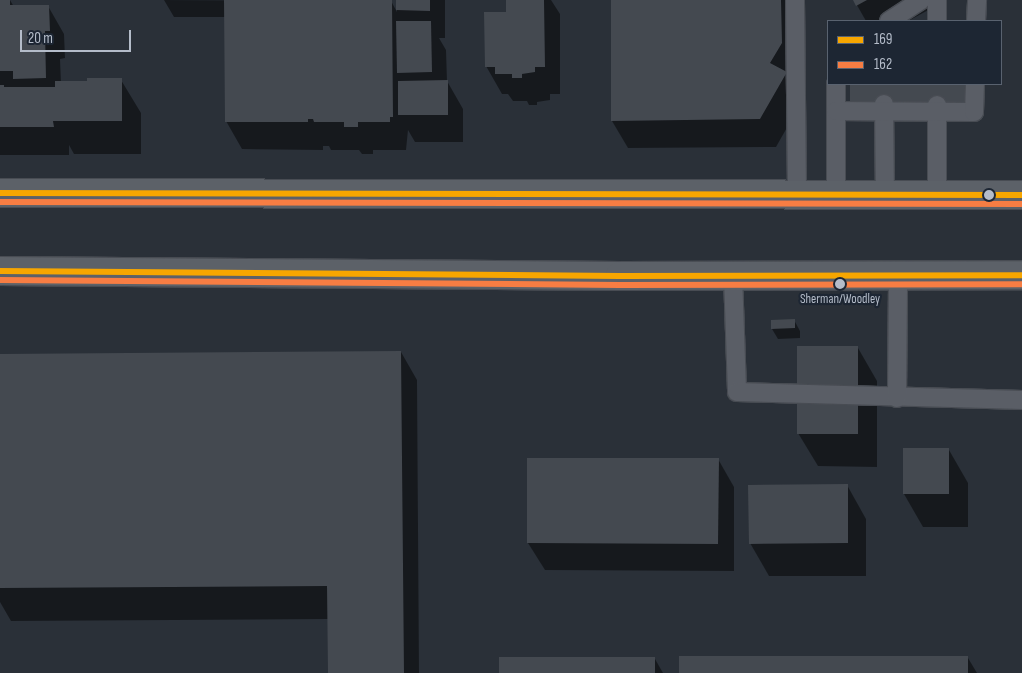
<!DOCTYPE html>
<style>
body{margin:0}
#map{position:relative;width:1022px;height:673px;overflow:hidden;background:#2a3038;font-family:"Sofia Sans Condensed",sans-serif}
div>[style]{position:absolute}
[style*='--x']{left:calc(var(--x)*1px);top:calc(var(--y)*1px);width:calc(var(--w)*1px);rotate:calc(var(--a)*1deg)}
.shadow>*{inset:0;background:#0007}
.building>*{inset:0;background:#444950}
.roads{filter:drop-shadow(1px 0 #484c53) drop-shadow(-1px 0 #484c53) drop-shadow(0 1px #484c53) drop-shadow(0 -1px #484c53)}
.lane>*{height:18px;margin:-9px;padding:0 9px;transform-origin:9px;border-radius:9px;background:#5a5e66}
.primary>*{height:28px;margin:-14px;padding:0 14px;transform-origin:14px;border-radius:14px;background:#5c6168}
.bus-1>*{height:6px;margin:-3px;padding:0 3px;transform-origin:3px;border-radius:3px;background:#f7a600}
.bus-2>*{height:6px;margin:-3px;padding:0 3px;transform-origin:3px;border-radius:3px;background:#f77d43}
.dots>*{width:14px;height:14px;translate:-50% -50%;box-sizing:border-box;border:2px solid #1d2633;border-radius:50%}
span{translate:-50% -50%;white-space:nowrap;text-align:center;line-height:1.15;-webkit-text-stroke:4.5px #1d2633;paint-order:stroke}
.bus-label{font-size:13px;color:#b4bcc9}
.legend{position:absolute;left:827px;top:20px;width:175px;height:65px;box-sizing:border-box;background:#1d2633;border:1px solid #59626f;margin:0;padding:6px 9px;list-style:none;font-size:15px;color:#b4bcc9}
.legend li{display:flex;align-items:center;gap:10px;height:25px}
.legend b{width:25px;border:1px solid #59626f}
.scale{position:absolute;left:20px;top:30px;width:111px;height:22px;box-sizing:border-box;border:2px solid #b4bcc9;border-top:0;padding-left:6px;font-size:15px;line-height:18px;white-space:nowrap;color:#b4bcc9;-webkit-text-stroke:4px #1d2633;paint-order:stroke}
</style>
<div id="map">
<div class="shadow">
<div style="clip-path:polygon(0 0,10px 0,14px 7px,48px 6px,64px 34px,65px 58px,60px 59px,61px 83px,121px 80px,141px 113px,141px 154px,74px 154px,69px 145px,69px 155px,0 155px)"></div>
<div style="clip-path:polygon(164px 0,391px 1px,397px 12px,397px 0,445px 0,445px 38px,439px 38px,446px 50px,447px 81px,463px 109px,463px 142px,415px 142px,408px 130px,406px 150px,373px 150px,373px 154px,362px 154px,359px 150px,331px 150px,329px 146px,323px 146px,323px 150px,242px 149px,226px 121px,226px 17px,174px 17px)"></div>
<div style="clip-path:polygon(507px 0,551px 0,560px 14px,560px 94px,550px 94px,550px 100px,537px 102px,537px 105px,529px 105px,527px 101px,513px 101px,508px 94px,502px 94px,486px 66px,507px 13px)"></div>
<div style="clip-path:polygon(612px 0,796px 0,802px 101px,776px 147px,628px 148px,612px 121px)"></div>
<div style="clip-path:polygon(854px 0,947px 0,908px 21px,866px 21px)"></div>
<div style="clip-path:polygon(851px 84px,970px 84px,970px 115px,851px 104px)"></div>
<div style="clip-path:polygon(794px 320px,800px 331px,800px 338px,778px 339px,772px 329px)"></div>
<div style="clip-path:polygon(858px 348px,877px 381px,877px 467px,818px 466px,798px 433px)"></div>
<div style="clip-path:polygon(401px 352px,417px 380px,419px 673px,329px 673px,328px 619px,11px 621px,0 602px,0 355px)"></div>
<div style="clip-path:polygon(949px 450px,968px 483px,968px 527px,923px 527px,904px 494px)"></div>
<div style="clip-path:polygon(718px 459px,734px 487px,734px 571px,545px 570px,528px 543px)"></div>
<div style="clip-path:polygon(847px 485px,866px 519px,866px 576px,769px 576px,750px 543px)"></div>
<div style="clip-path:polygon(968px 658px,977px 673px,680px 673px)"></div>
<div style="clip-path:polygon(655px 659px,663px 673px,500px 673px)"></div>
</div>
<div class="building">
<div style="clip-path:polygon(0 0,10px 0,10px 5px,49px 5px,50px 31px,45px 31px,46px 78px,13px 79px,13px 71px,0 71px)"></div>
<div style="clip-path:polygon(224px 0,392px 0,393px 117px,390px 117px,390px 122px,358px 122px,358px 127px,344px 127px,344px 122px,314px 122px,313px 119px,308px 119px,308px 122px,225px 122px)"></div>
<div style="clip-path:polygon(396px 0,430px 0,430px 11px,396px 10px)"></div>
<div style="clip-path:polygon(506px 0,544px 0,545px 67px,535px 67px,535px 72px,522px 74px,522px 78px,512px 78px,512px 74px,495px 74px,495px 67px,485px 67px,484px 12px,506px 12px)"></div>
<div style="clip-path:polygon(611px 0,781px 0,782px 43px,770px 63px,787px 72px,760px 119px,611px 121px)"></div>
<div style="clip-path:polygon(853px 0,867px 0,856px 6px)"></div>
<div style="clip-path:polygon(396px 21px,431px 21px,432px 72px,397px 73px)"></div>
<div style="clip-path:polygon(87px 78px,122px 78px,122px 121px,53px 121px,54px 127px,0 127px,0 85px,4px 85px,4px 87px,55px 87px,55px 81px,87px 81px)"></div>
<div style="clip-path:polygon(448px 80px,448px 115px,398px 115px,398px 81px)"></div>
<div style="clip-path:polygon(850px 84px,965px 84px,965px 105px,850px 104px)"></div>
<div style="clip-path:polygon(795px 319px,795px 328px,771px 329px,771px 320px)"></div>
<div style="clip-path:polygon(797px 346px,858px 346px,858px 434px,797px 434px)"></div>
<div style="clip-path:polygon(401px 351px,404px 673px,328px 673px,327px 586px,0 588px,0 354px)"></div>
<div style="clip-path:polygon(903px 448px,949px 448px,949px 494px,903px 494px)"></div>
<div style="clip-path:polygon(527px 458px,719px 458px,718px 544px,527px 543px)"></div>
<div style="clip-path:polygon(848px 484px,848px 543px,749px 544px,748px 485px)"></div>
<div style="clip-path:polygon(679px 656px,968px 656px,968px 673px,679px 673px)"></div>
<div style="clip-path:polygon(499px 657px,655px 657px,655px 673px,499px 673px)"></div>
</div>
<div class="roads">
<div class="lane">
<div style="--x:795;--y:0;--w:195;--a:89.4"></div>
<div style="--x:937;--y:0;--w:21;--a:90"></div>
<div style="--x:889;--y:21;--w:38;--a:-33"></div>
<div style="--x:976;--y:21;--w:21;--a:-87"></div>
<div style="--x:836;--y:84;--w:111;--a:90"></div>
<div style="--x:884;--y:104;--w:91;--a:89.4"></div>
<div style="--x:937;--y:105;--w:90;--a:90"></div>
<div style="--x:836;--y:111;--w:138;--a:0.4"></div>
<div style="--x:974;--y:112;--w:28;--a:-88"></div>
<div style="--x:733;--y:276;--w:116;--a:88"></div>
<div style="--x:737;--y:392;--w:285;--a:1.6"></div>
<div style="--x:897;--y:398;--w:122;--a:-89.5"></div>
</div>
<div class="primary">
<div style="--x:0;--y:193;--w:1022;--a:0.11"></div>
<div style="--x:0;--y:271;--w:620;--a:0.46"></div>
<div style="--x:620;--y:276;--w:402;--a:-0.1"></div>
</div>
</div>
<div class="bus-1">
<div style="--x:0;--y:193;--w:1022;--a:0.11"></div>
<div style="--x:0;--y:271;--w:620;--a:0.46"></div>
<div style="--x:620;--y:276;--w:402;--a:-0.1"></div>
</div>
<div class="bus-2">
<div style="--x:0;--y:202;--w:1022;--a:0.11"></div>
<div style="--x:0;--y:280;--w:620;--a:0.46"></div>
<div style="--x:620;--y:285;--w:402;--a:-0.1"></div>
</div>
<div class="dots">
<div style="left:989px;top:195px;background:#b4bcc9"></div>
<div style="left:840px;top:284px;background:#b4bcc9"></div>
</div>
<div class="bus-label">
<span style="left:840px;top:299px">Sherman/Woodley</span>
</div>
<ul class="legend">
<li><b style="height:6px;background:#f7a600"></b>169</li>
<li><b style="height:6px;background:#f77d43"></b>162</li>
</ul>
<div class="scale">20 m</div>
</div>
